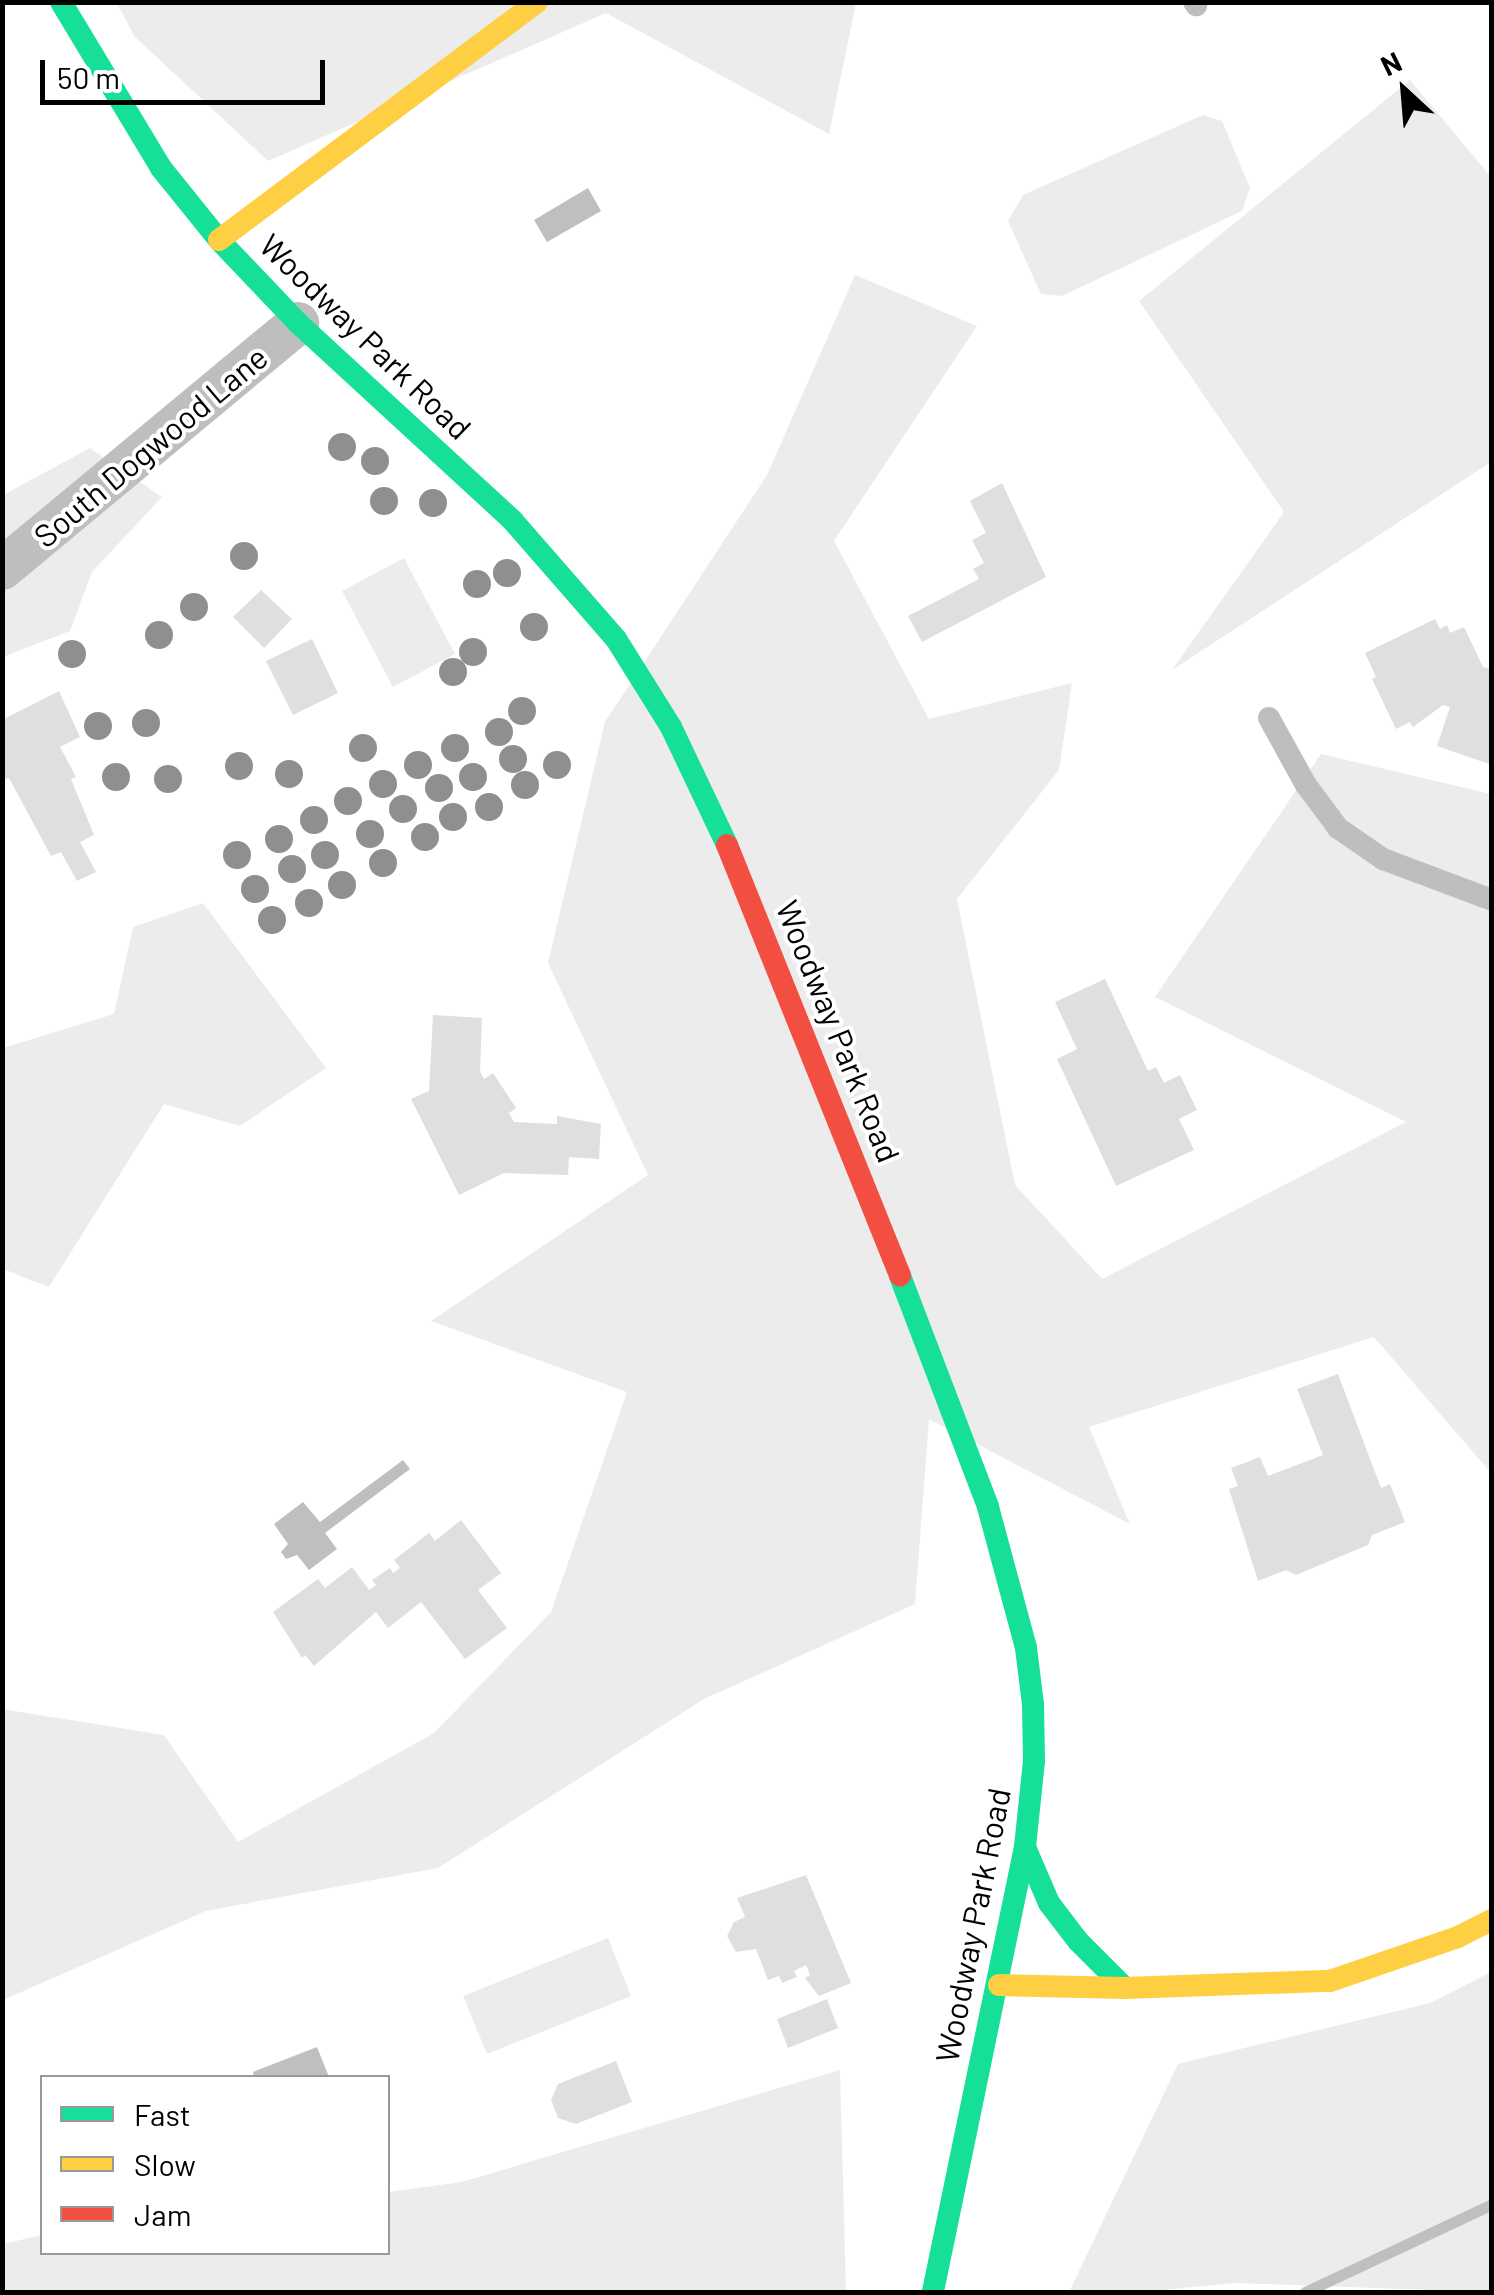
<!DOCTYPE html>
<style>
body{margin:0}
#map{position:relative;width:1494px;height:2295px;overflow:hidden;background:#fff;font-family:Barlow,sans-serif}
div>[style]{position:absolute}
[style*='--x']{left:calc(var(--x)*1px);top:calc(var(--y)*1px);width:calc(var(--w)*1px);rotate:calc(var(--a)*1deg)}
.green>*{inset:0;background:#ececec}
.water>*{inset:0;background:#bfbfbf}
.stream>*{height:11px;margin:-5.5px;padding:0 5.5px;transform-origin:5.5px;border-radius:5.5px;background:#bfbfbf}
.building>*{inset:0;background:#dfdfdf}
.lane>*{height:22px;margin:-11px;padding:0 11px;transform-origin:11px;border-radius:11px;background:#bebebe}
.street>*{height:42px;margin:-21px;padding:0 21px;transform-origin:21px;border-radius:21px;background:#bebebe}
.fast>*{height:22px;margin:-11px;padding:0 11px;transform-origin:11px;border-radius:11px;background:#16e098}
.slow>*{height:22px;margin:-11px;padding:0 11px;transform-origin:11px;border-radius:11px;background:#ffcf43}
.jam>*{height:22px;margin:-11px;padding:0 11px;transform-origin:11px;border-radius:11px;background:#f24e42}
.trees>*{width:28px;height:28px;margin:-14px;border-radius:50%;background:#8f8f8f}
span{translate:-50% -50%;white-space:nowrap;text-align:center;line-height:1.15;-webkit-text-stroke:8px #fff;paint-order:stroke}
.street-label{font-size:32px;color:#000}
.frame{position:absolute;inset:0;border:5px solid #000;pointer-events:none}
.legend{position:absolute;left:40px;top:2075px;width:350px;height:180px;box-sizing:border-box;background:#fff;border:2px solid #999;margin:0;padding:12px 18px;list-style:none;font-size:30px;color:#000}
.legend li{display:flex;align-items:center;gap:20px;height:50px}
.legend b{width:50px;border:2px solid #999}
.north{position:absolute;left:1354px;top:40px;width:100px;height:100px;-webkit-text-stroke:8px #fff;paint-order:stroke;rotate:334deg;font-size:28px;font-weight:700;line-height:40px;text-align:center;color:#000}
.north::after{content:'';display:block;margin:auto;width:35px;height:45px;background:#000;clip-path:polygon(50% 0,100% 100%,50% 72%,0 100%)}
.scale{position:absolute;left:40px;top:60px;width:285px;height:45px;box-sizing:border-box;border:5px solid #000;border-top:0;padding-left:12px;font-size:30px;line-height:35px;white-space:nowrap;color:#000;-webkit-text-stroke:8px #fff;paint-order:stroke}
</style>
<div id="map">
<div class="green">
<div style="clip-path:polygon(117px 3px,856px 3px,829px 134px,606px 13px,268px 161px,134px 36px)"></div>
<div style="clip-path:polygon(1410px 80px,1491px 177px,1491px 462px,1172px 670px,1284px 512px,1139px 301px)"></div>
<div style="clip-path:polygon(1203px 115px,1222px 121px,1250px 188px,1242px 211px,1062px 296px,1041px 294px,1008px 221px,1023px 195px)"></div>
<div style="clip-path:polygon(855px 275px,977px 326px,834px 541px,929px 719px,1072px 683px,1059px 770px,957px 899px,1015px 1185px,1102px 1279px,1406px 1122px,1155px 997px,1321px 754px,1491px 794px,1491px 1473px,1374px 1337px,1089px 1427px,1130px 1524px,929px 1419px,915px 1604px,704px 1699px,438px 1868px,206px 1911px,3px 2000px,2px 1709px,164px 1735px,238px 1842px,434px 1733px,551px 1612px,627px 1392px,431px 1321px,648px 1175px,548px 963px,605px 722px,767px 475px)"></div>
<div style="clip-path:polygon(90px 448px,162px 497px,92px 572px,70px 631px,3px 657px,3px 495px)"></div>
<div style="clip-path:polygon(404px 558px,455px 654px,393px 687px,342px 591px)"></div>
<div style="clip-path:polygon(203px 903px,326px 1068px,240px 1126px,164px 1104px,49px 1287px,3px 1269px,3px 1048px,114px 1014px,133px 927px)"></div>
<div style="clip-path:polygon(608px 1938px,631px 1996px,487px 2054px,463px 1996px)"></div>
<div style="clip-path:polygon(1491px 1972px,1491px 2292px,1235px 2283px,1141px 2292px,1069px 2292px,1178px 2064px,1430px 2003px)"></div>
<div style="clip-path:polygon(840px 2070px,846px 2292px,3px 2292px,3px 2244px,42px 2235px,42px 2252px,388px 2252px,388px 2192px,462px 2182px)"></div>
</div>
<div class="water">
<div style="clip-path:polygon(588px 188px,601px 211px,547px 242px,534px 220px)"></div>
<div style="clip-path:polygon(403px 1460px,410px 1469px,325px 1533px,337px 1549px,309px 1570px,297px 1555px,286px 1559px,281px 1552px,288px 1544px,274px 1524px,303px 1502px,320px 1522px)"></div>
<div style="clip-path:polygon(317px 2047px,329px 2077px,254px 2077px,253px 2072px)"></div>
</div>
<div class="stream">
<div style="--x:1305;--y:2292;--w:207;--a:-25.2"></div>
</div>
<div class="building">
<div style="clip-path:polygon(1002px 483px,1046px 577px,922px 642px,908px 616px,979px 579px,973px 569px,984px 563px,972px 540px,986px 533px,970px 501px)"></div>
<div style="clip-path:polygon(261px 590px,292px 619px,264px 648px,233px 617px)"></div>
<div style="clip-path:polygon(1435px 619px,1440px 629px,1447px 625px,1450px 633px,1464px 627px,1483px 667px,1492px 669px,1492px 765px,1437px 746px,1450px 707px,1443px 705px,1413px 727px,1410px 722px,1396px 729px,1372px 679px,1376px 677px,1365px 653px)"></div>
<div style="clip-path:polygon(312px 639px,338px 693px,293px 715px,266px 661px)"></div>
<div style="clip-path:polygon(59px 691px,80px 737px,60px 747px,76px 777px,71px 779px,94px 835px,80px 842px,96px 872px,77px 881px,61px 852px,51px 856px,9px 778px,2px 780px,2px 720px)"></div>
<div style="clip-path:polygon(1105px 979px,1148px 1071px,1156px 1067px,1164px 1083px,1180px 1075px,1197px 1110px,1179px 1119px,1194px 1150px,1116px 1186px,1057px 1059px,1077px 1049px,1055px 1002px)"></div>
<div style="clip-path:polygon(433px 1015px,482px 1018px,480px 1071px,484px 1079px,493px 1073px,516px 1108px,509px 1113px,514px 1122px,557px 1124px,557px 1116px,601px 1124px,599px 1159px,569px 1157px,568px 1175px,504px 1173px,459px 1195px,411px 1099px,429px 1091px)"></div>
<div style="clip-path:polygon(1338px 1374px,1381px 1488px,1390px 1484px,1405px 1522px,1372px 1535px,1368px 1545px,1296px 1575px,1286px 1570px,1258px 1581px,1229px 1489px,1238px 1486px,1231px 1468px,1260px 1457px,1268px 1476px,1323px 1455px,1297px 1389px)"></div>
<div style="clip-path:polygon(461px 1520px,501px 1573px,478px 1590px,507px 1628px,465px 1659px,421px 1602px,388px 1628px,376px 1612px,314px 1666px,305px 1655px,302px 1658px,273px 1612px,318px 1579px,325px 1588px,352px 1567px,369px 1590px,376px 1585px,372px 1580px,390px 1568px,393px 1573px,400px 1568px,394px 1560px,429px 1533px,435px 1541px)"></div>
<div style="clip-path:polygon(806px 1875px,851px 1983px,819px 1996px,805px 1978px,810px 1975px,806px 1965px,794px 1971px,797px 1977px,782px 1983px,779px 1976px,768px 1980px,756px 1949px,736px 1952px,727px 1936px,734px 1922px,745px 1917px,737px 1898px)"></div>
<div style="clip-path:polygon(827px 1999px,838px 2028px,788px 2048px,777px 2019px)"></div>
<div style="clip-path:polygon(616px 2061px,632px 2102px,576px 2124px,558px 2118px,551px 2100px,558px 2084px)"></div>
</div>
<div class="lane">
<div style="--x:1194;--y:2;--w:4;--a:56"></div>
<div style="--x:1269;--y:718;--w:77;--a:61.1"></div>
<div style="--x:1306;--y:785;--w:54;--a:53.3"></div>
<div style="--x:1338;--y:828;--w:55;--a:34.6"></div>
<div style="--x:1383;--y:859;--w:116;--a:20.6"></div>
</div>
<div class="street">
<div style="--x:2;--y:569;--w:385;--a:-39.7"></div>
</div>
<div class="fast">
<div style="--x:61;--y:2;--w:194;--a:58.9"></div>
<div style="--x:161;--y:168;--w:92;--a:51.1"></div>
<div style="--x:219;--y:240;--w:115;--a:46.4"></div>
<div style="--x:298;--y:323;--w:292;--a:42.6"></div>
<div style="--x:513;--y:521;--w:157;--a:48.9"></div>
<div style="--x:616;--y:639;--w:104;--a:58"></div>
<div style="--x:671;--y:727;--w:131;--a:64.6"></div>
<div style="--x:900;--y:1276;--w:247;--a:69.1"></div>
<div style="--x:988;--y:1507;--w:146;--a:74.9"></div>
<div style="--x:1026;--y:1648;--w:56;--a:82.9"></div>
<div style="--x:1033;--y:1704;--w:57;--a:89"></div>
<div style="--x:1034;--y:1761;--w:86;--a:96"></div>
<div style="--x:1025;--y:1847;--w:454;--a:101.7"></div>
<div style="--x:1025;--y:1847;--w:61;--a:66.8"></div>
<div style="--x:1049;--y:1903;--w:48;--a:52.7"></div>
<div style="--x:1078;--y:1941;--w:66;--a:45"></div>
</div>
<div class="slow">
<div style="--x:219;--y:240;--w:397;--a:-36.8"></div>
<div style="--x:999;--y:1985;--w:126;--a:1.4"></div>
<div style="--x:1125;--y:1988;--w:205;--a:-2"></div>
<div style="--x:1330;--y:1981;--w:135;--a:-19"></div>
<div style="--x:1458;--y:1937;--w:38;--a:-27"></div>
</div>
<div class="jam">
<div style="--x:727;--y:845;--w:464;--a:68.1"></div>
</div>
<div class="trees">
<div style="left:342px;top:447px"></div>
<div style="left:375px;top:461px"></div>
<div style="left:384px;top:501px"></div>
<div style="left:433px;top:503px"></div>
<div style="left:244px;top:556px"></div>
<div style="left:507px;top:573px"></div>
<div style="left:477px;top:584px"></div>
<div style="left:194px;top:607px"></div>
<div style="left:534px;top:627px"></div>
<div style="left:159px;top:635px"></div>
<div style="left:473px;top:652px"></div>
<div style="left:72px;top:654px"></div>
<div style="left:453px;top:672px"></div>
<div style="left:522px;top:711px"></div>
<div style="left:146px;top:723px"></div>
<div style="left:98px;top:726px"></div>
<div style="left:499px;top:732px"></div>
<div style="left:363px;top:748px"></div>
<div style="left:455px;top:748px"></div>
<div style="left:513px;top:759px"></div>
<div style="left:418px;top:765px"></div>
<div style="left:557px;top:765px"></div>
<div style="left:239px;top:766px"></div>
<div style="left:289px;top:774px"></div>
<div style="left:116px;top:777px"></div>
<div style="left:473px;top:777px"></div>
<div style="left:168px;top:779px"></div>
<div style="left:383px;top:784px"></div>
<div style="left:525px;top:785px"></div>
<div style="left:439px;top:788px"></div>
<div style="left:348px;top:801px"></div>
<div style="left:489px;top:807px"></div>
<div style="left:403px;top:809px"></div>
<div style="left:453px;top:817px"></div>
<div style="left:314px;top:820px"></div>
<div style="left:370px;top:834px"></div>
<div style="left:425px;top:837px"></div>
<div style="left:279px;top:839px"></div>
<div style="left:237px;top:855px"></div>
<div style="left:325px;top:855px"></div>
<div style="left:383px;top:863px"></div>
<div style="left:292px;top:869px"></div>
<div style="left:342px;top:885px"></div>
<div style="left:255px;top:889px"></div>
<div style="left:309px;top:903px"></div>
<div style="left:272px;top:920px"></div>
</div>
<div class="street-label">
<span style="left:366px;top:336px;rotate:44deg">Woodway Park Road</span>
<span style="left:150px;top:446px;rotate:-40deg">South Dogwood Lane</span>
<span style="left:839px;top:1031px;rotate:68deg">Woodway Park Road</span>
<span style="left:972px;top:1925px;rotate:-79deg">Woodway Park Road</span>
</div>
<div class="frame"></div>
<ul class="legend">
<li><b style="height:12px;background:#16e098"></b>Fast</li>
<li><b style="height:12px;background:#ffcf43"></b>Slow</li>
<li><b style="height:12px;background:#f24e42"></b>Jam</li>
</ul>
<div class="north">N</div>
<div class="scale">50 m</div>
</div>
